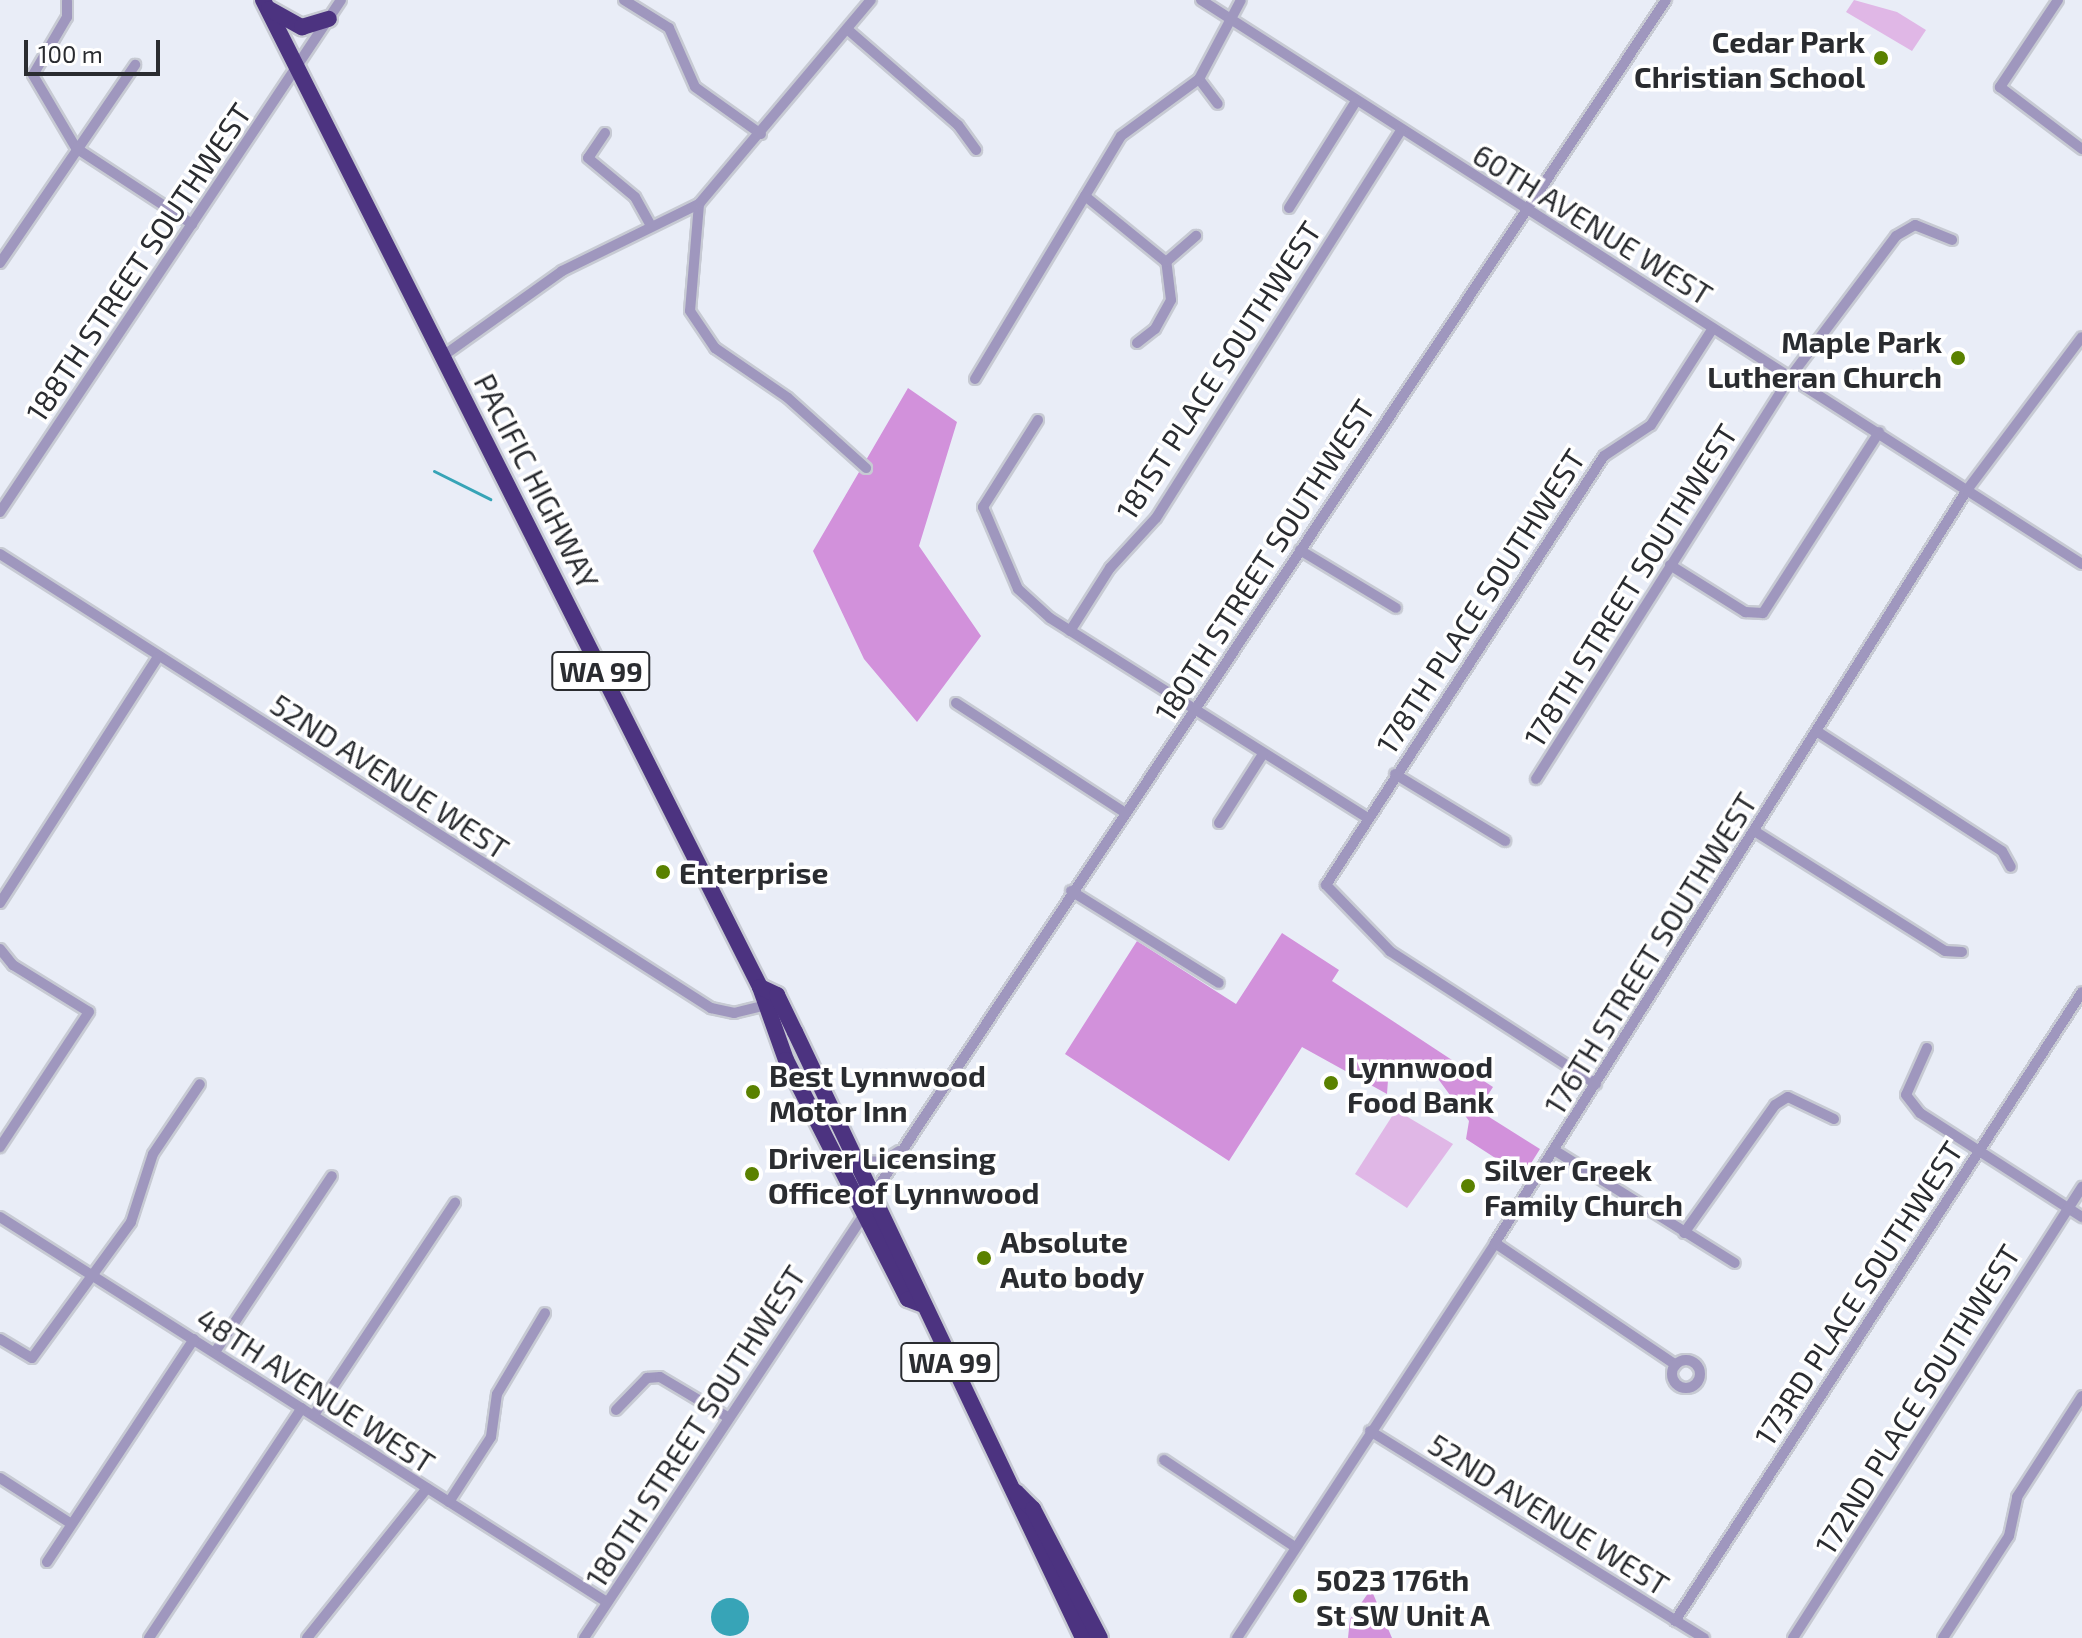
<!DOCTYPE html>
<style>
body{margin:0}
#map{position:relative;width:2082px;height:1638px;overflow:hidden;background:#e9edf7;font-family:"Exo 2",sans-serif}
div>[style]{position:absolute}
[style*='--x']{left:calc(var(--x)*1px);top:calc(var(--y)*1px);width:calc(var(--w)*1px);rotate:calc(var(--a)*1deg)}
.green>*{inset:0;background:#e0b7e6}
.forest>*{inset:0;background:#d291db}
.water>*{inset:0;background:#37a4b7}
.round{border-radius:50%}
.stream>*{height:3px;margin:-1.5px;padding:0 1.5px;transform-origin:1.5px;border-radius:1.5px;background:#37a4b7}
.roads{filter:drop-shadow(2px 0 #c7cad3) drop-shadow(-2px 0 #c7cad3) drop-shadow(0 2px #c7cad3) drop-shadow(0 -2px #c7cad3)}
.minor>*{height:10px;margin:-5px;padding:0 5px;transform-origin:5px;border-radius:5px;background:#9f97be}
.minor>.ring{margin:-5px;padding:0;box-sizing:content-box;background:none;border:10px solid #9f97be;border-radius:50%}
.highway>*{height:16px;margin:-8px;padding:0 8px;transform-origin:8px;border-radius:8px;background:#4c3380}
.dots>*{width:22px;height:22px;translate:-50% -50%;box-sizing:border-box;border:4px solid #fff;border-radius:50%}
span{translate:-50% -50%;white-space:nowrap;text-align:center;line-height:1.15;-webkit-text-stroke:7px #fff;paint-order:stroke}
.shield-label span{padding:2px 6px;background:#fff;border:2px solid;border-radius:6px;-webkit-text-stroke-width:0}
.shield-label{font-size:28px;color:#2a2c30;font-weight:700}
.poi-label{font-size:30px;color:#2a2c30;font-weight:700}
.right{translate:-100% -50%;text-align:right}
.left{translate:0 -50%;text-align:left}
.street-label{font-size:30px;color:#2a2c30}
.scale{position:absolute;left:24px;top:40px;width:136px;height:36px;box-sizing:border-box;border:4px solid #2a2c30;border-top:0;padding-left:10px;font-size:24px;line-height:28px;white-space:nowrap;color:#2a2c30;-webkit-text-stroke:6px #fff;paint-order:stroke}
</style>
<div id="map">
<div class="green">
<div style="clip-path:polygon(1854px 0,1897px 12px,1926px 30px,1912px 51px,1846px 12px)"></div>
<div style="clip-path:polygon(1396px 1110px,1453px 1144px,1407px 1208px,1355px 1174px)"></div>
</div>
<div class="forest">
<div style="clip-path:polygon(908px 388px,957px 422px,919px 546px,981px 636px,917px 722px,864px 659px,813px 551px)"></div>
<div style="clip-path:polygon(1282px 933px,1339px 970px,1332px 981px,1493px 1087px,1478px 1110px,1540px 1149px,1523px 1176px,1466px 1139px,1469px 1121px,1436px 1076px,1412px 1067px,1388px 1080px,1387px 1094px,1302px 1047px,1229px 1161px,1065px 1054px,1137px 941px,1236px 1004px)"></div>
<div style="clip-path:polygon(1371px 1589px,1392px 1638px,1348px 1638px,1350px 1619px)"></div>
</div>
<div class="water">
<div class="round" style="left:711px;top:1598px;width:38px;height:38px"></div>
</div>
<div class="stream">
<div style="--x:434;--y:471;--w:63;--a:26.6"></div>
</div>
<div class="roads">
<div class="minor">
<div style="--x:624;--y:0;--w:53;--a:31.9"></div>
<div style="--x:669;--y:28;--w:64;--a:66.2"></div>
<div style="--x:695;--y:87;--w:81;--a:35.5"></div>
<div style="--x:1201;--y:0;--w:1046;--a:32.63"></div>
<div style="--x:2058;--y:0;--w:105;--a:123.7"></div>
<div style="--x:2000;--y:87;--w:103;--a:37.1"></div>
<div style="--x:67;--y:1;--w:16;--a:90"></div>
<div style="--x:67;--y:17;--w:67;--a:120.4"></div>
<div style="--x:33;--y:75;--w:85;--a:59.5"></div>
<div style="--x:76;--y:148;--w:139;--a:33.2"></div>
<div style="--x:847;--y:29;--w:147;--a:40.9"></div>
<div style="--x:958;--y:125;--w:31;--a:54"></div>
<div style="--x:1199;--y:79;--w:31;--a:53"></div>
<div style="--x:605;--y:133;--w:30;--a:124"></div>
<div style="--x:588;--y:158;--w:61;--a:39.7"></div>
<div style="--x:635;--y:197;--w:33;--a:61"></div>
<div style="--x:1085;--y:196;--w:104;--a:39.2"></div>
<div style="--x:699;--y:204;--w:107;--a:94.8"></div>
<div style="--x:690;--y:311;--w:45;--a:56"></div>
<div style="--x:715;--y:348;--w:88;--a:34.4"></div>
<div style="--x:788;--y:398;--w:105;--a:41.9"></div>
<div style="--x:1289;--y:208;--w:126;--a:-57.9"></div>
<div style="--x:0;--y:263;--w:240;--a:-55.7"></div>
<div style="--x:1137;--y:343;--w:23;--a:-38"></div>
<div style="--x:1155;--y:329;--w:33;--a:-61"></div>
<div style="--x:1171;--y:300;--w:38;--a:-97"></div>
<div style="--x:1166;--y:262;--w:40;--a:-41"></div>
<div style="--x:443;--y:356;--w:146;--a:-35.5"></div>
<div style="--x:562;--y:271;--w:153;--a:-26.1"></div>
<div style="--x:699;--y:204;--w:267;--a:-49.9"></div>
<div style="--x:975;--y:379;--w:283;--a:-59"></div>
<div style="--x:1121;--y:136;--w:97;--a:-36.2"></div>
<div style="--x:1199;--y:79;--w:89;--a:-62"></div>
<div style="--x:1038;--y:420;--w:103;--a:122.3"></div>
<div style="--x:983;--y:507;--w:89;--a:66.9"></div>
<div style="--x:1018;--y:589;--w:43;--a:42.2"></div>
<div style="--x:1050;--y:618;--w:373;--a:32.2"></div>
<div style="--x:0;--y:512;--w:615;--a:-56.34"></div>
<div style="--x:1300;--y:550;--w:112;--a:31.1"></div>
<div style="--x:0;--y:554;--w:844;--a:32.56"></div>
<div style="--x:711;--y:1008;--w:24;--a:12"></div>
<div style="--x:734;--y:1013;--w:29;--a:-14"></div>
<div style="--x:1670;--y:565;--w:89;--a:32.1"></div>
<div style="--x:1745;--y:612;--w:18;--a:3"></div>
<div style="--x:1763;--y:613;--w:215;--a:-57.3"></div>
<div style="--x:1070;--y:631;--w:75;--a:-57.6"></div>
<div style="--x:1110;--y:568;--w:68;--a:-47.4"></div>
<div style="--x:1156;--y:518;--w:458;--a:-57.7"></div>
<div style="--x:956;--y:703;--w:200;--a:33"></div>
<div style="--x:1818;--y:732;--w:219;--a:32.9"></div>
<div style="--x:2002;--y:851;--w:18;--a:61"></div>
<div style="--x:1395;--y:774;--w:129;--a:31.3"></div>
<div style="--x:1536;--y:779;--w:477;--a:-57.7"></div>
<div style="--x:1791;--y:376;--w:175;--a:-53.1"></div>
<div style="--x:1896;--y:236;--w:22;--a:-30"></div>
<div style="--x:1915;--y:225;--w:40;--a:22"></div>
<div style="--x:1219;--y:823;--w:82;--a:-57.5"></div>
<div style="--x:1756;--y:832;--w:223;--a:32.2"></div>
<div style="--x:1945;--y:951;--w:17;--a:3"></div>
<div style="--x:1071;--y:891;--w:174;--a:31.9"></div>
<div style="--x:0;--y:903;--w:292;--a:-57.3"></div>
<div style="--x:0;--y:949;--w:21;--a:51"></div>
<div style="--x:13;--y:965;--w:89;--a:31.7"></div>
<div style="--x:89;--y:1012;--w:162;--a:123.4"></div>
<div style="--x:1927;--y:1048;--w:51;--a:114.1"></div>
<div style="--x:1906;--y:1095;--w:23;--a:52"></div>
<div style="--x:1920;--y:1113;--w:193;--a:32.7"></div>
<div style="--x:1596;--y:1084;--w:245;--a:-147.2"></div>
<div style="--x:1390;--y:951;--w:92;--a:-134.1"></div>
<div style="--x:1326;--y:885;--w:511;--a:-57.06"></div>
<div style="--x:1604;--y:456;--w:56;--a:-33.4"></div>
<div style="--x:1651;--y:425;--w:115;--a:-57.4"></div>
<div style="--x:1554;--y:1150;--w:213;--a:32"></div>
<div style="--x:858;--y:1161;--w:24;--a:2"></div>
<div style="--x:882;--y:1162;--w:20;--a:-33"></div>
<div style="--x:874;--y:1193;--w:1432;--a:-56.42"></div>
<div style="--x:0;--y:1217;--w:719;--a:32.39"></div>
<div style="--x:1684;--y:1233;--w:157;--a:-54.6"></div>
<div style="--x:1775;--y:1105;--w:15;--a:-32"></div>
<div style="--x:1788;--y:1097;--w:51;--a:25.6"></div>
<div style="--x:1495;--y:1243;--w:218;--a:34"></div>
<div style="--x:0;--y:1339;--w:37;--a:31"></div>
<div style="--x:32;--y:1358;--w:168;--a:-53.9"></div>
<div style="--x:131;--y:1222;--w:71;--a:-72.1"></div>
<div style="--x:153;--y:1154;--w:84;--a:-56.1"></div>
<div style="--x:215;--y:1352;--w:211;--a:-56.4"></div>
<div class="ring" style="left:1672px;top:1360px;width:18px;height:18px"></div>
<div style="--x:616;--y:1410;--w:45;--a:-45.9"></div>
<div style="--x:647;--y:1378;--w:13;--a:-4"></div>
<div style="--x:660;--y:1377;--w:80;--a:30.7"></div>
<div style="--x:314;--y:1415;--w:255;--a:-56.4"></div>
<div style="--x:1370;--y:1431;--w:393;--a:31.8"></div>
<div style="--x:1164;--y:1460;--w:157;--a:33.6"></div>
<div style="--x:0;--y:1478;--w:83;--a:32.7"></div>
<div style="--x:449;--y:1502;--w:77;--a:-57.1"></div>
<div style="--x:491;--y:1437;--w:43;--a:-82.1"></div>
<div style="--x:497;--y:1394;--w:94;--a:-59.3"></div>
<div style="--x:47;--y:1562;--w:267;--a:-56.6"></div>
<div style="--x:1675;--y:1621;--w:749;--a:-57.09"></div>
<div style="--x:149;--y:1638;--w:276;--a:-56.4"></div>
<div style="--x:307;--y:1638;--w:192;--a:-51.3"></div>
<div style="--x:584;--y:1638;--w:509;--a:-56.53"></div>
<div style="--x:1237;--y:1638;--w:472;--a:-56.8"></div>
<div style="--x:1495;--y:1243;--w:889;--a:-57.92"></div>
<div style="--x:1967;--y:490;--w:191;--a:-53.1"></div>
<div style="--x:1793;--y:1638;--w:536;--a:-57.35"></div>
<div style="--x:1943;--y:1638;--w:121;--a:-57.1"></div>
<div style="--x:2009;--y:1536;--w:40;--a:-78"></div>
<div style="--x:2017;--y:1497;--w:120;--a:-57.2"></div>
</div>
<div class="highway">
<div style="--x:263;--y:0;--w:1105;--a:63.27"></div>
<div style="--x:760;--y:987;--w:77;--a:70.4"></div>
<div style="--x:786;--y:1060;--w:268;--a:63"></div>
<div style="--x:908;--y:1299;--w:14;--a:21"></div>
<div style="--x:269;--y:9;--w:38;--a:29"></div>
<div style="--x:302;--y:27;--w:28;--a:-17"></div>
<div style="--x:760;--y:987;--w:19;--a:25"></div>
<div style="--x:777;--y:995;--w:41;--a:64.1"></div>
<div style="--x:795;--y:1032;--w:671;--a:64.58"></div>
<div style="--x:1016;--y:1492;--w:24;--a:45"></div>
<div style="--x:1033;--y:1509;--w:145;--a:62.6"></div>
</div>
</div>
<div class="dots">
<div style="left:1881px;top:58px;background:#5a8100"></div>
<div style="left:1958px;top:358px;background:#5a8100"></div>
<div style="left:663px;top:872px;background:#5a8100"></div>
<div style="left:1331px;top:1083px;background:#5a8100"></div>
<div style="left:753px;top:1092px;background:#5a8100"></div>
<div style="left:752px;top:1174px;background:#5a8100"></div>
<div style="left:1468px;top:1186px;background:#5a8100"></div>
<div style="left:984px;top:1258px;background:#5a8100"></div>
<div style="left:1300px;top:1596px;background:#5a8100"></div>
</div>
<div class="shield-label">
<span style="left:601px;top:671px">WA 99</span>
<span style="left:950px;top:1362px">WA 99</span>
</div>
<div class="poi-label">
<span class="right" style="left:1865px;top:58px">Cedar Park<br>Christian School</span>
<span class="right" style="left:1942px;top:358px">Maple Park<br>Lutheran Church</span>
<span class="left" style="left:679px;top:872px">Enterprise</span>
<span class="left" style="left:1347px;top:1083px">Lynnwood<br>Food Bank</span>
<span class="left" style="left:769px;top:1092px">Best Lynnwood<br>Motor Inn</span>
<span class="left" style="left:768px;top:1174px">Driver Licensing<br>Office of Lynnwood</span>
<span class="left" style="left:1484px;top:1186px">Silver Creek<br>Family Church</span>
<span class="left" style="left:1000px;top:1258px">Absolute<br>Auto body</span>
<span class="left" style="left:1316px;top:1596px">5023 176th<br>St SW Unit A</span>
</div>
<div class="street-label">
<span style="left:1593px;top:224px;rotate:32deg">60TH AVENUE WEST</span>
<span style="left:138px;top:262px;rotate:-56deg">188TH STREET SOUTHWEST</span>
<span style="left:1218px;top:370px;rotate:-57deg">181ST PLACE SOUTHWEST</span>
<span style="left:537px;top:481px;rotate:63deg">PACIFIC HIGHWAY</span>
<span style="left:1264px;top:560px;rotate:-57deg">180TH STREET SOUTHWEST</span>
<span style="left:1630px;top:585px;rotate:-58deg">178TH STREET SOUTHWEST</span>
<span style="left:1480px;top:601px;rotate:-57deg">178TH PLACE SOUTHWEST</span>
<span style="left:390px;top:776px;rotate:33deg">52ND AVENUE WEST</span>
<span style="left:1650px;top:953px;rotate:-58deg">176TH STREET SOUTHWEST</span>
<span style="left:1858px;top:1293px;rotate:-57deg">173RD PLACE SOUTHWEST</span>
<span style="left:316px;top:1390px;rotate:33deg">48TH AVENUE WEST</span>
<span style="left:1917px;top:1399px;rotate:-58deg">172ND PLACE SOUTHWEST</span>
<span style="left:695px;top:1426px;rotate:-57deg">180TH STREET SOUTHWEST</span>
<span style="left:1549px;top:1514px;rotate:32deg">52ND AVENUE WEST</span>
</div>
<div class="scale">100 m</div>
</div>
